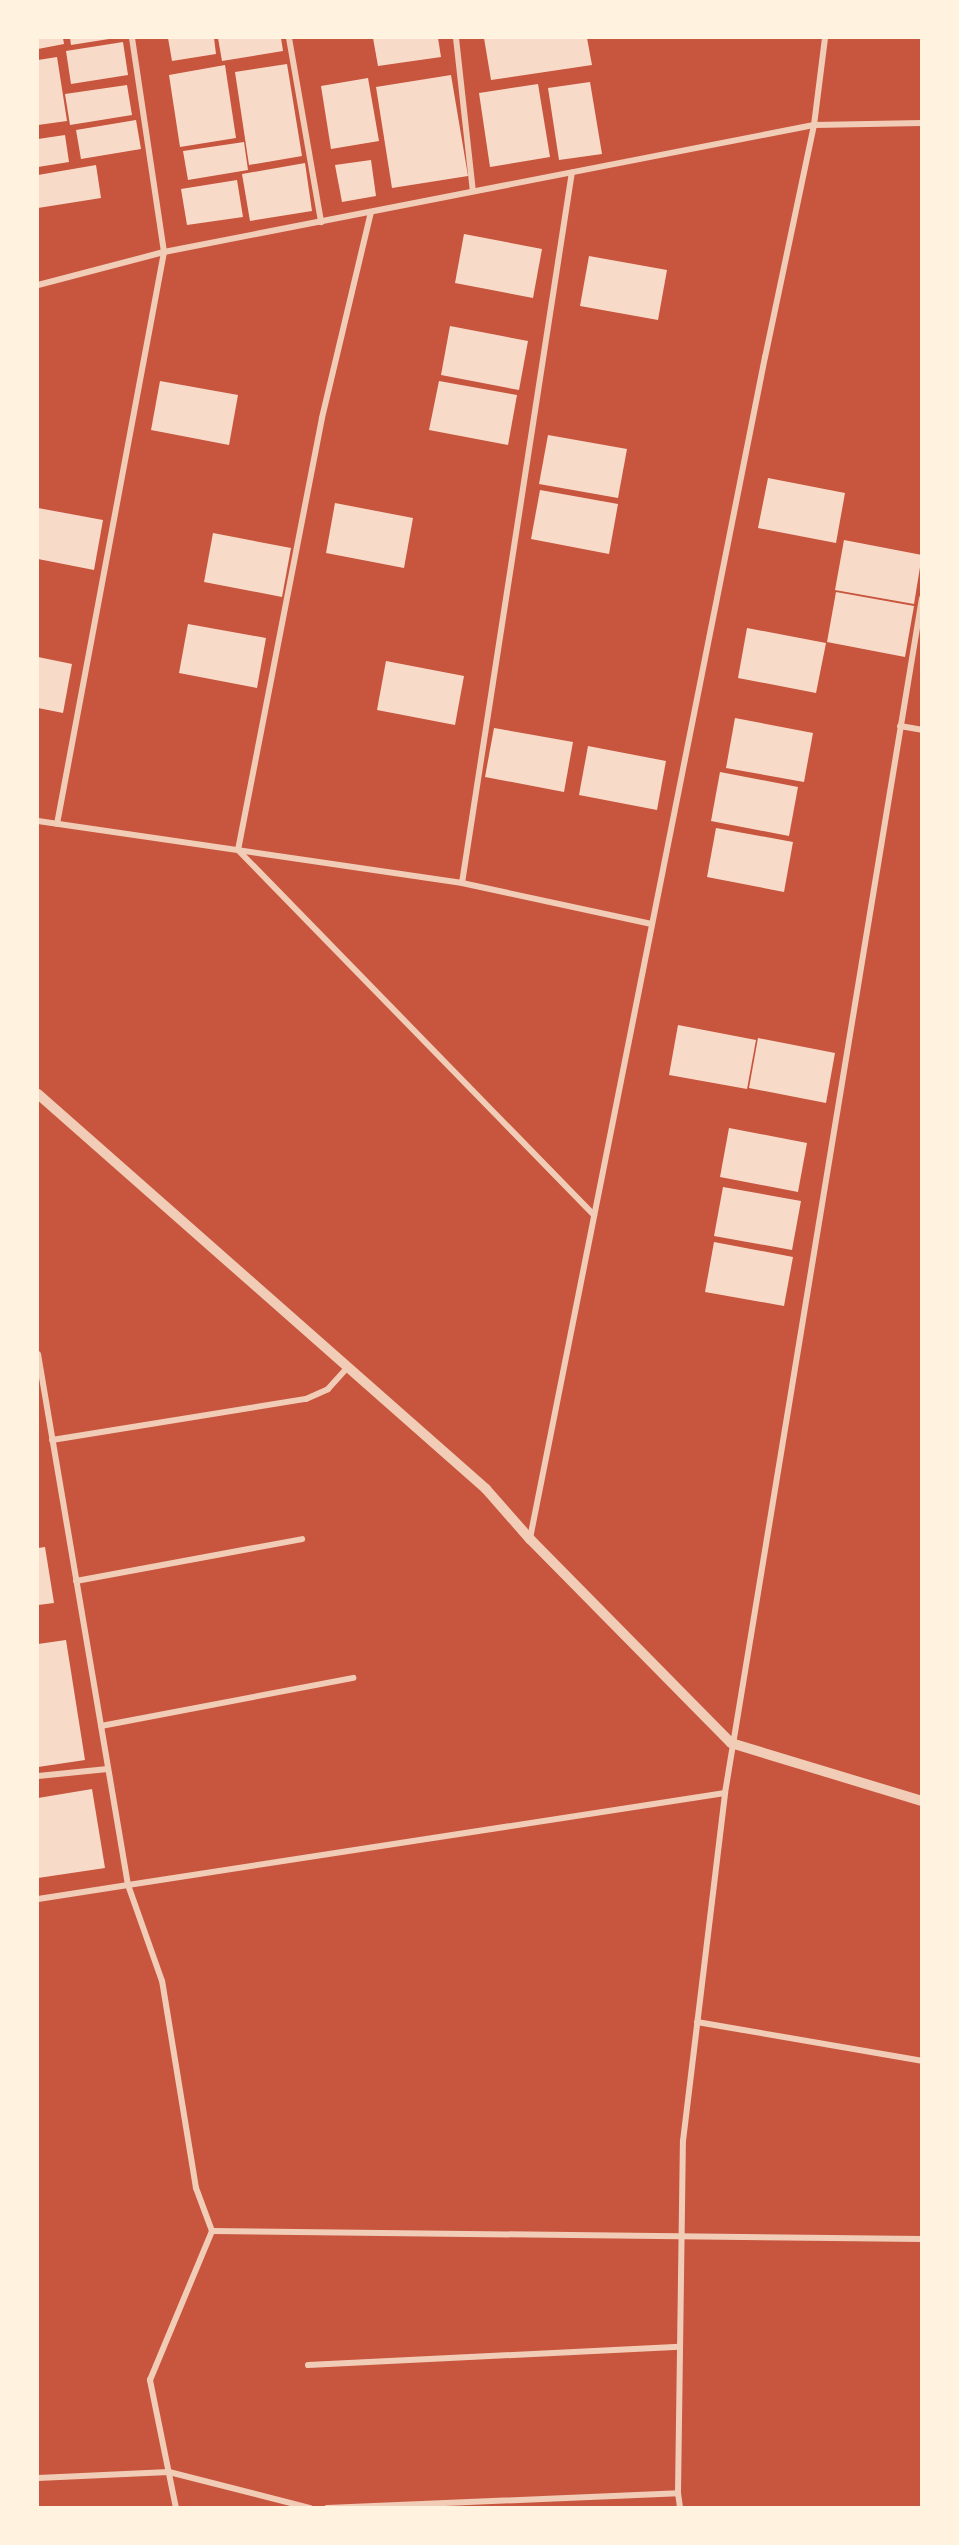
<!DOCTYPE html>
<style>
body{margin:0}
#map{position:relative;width:959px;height:2545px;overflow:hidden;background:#c8553d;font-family:Literata,serif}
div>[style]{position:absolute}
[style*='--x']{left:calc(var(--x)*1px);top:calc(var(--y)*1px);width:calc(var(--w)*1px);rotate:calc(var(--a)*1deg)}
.building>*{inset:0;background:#f7dbc8}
.minor>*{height:6px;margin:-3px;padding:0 3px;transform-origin:3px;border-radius:3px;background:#f1ccb7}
.tertiary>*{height:10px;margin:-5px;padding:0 5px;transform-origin:5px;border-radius:5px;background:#f1ccb7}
span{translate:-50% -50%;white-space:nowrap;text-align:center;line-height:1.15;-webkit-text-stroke:6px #fff3e0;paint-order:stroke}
.frame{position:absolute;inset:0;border:39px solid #fff3e0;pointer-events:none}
</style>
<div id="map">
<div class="building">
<div style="clip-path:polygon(38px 38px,63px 38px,64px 44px,38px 49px)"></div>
<div style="clip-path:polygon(70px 38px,109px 38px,109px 39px,71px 45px)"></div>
<div style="clip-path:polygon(168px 38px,214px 38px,216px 54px,172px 61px)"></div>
<div style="clip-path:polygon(218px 38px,281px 38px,283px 51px,222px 61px)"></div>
<div style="clip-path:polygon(373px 38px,438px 38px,441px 57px,378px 66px)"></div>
<div style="clip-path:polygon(484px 38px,587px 38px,592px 65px,491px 80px)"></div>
<div style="clip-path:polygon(123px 42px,128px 75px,71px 84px,66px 51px)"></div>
<div style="clip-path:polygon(57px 57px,67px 121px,38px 125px,38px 60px)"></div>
<div style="clip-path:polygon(287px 64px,302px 156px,249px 165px,235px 72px)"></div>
<div style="clip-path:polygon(225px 65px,236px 138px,180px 147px,169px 75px)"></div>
<div style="clip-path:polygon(451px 75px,468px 176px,392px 188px,376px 87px)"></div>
<div style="clip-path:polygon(368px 78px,379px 141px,331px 149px,321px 86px)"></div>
<div style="clip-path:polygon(590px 82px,602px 154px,559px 160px,548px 88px)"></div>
<div style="clip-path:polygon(538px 84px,550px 157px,490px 167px,479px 93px)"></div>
<div style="clip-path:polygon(127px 85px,132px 115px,70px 125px,65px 94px)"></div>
<div style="clip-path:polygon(136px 120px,141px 149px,81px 159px,76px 130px)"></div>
<div style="clip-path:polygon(65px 135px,69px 162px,38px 167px,38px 139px)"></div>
<div style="clip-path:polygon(244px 142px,248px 170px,188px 180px,183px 151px)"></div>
<div style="clip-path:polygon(371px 160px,376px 196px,342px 202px,335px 165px)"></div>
<div style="clip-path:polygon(305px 163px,312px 211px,250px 221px,242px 174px)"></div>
<div style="clip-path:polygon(96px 165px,101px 198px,38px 208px,38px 175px)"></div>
<div style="clip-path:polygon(237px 180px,243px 217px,187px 225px,181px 189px)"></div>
<div style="clip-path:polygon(464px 234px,542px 249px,533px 298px,455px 283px)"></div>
<div style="clip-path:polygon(589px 256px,667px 270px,658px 320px,580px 306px)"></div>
<div style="clip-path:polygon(450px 326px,528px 341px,519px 390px,441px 375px)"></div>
<div style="clip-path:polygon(160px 381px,238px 395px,229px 445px,151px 430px)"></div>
<div style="clip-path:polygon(439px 381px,517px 395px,508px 445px,429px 430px)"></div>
<div style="clip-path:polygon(548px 435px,627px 449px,618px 498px,539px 484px)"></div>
<div style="clip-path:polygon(768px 478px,845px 493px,836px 543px,758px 528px)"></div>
<div style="clip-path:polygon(540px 490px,618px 504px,609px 554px,531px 539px)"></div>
<div style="clip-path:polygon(335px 503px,413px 518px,404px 568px,326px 553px)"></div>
<div style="clip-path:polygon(38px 508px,103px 520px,94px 570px,38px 559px)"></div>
<div style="clip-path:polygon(213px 533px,291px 548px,282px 597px,204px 582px)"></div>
<div style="clip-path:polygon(844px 540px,922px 555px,914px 604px,835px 590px)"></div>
<div style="clip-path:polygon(836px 592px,914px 606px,905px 657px,827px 642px)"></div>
<div style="clip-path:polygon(188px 624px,266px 638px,257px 688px,179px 673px)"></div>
<div style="clip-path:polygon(747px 628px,826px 643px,816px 693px,738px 678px)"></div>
<div style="clip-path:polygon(38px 657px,72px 664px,63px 713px,38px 708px)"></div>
<div style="clip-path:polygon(386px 661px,464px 676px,455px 725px,377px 710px)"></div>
<div style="clip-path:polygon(735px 718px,813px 733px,804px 782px,726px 768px)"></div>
<div style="clip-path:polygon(494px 728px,573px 742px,564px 792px,485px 777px)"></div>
<div style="clip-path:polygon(588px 746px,666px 761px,657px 810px,579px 795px)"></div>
<div style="clip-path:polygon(720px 772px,798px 787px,789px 836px,711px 821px)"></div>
<div style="clip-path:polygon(716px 828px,793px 842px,784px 892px,707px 877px)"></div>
<div style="clip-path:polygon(678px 1025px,756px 1040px,747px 1089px,669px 1075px)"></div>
<div style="clip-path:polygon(758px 1038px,835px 1053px,826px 1103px,749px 1088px)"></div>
<div style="clip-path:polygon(729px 1128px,807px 1143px,798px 1192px,720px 1177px)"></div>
<div style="clip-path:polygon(723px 1187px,801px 1201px,792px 1250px,714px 1236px)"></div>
<div style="clip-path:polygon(714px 1242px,793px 1257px,784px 1306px,705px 1292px)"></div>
<div style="clip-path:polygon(45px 1547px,54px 1603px,38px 1605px,38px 1548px)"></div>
<div style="clip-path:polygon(66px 1640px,85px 1760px,38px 1767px,38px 1644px)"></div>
<div style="clip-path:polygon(92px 1789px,105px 1868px,38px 1878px,38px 1798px)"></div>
</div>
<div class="minor">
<div style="--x:289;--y:38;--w:187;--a:80.1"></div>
<div style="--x:456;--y:38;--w:154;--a:83.7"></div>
<div style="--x:825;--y:38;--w:88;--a:97.2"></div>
<div style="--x:814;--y:125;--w:108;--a:-1.1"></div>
<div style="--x:371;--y:212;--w:212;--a:103.4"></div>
<div style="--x:322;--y:418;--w:440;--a:101"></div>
<div style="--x:238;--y:850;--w:510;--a:45.72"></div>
<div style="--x:38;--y:285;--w:130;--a:-14.7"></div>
<div style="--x:164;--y:252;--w:662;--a:-11.06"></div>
<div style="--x:814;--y:125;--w:237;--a:101.9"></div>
<div style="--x:765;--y:357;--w:1204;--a:101.25"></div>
<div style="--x:900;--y:726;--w:22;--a:10"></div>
<div style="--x:38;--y:821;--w:429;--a:8.3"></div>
<div style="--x:462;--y:883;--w:194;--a:12.2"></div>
<div style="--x:57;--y:824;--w:582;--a:-79.4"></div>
<div style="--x:164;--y:252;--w:216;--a:-98.5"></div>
<div style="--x:462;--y:883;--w:719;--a:-81.21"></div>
<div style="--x:38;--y:1354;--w:539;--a:80.38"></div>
<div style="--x:128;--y:1885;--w:91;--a:171.2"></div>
<div style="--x:52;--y:1440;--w:257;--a:-9.2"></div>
<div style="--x:306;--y:1399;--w:24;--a:-24"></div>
<div style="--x:328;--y:1389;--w:30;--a:-48"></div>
<div style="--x:76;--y:1581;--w:230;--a:-10.5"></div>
<div style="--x:101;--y:1726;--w:257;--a:-10.8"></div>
<div style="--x:38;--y:1776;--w:70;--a:-5.7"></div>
<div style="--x:697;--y:2022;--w:228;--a:9.8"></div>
<div style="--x:212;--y:2231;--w:710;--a:0.65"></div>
<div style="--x:308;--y:2365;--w:372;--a:-2.8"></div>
<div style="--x:38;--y:2478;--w:131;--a:-2.6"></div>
<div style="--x:169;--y:2472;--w:146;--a:14.3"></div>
<div style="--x:678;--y:2493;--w:15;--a:82"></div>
<div style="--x:176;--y:2508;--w:131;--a:-101.5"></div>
<div style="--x:150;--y:2380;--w:161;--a:-67.4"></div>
<div style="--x:212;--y:2231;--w:46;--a:-110.4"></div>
<div style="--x:196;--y:2188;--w:210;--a:-99.3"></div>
<div style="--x:162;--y:1981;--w:102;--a:-109.5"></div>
<div style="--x:128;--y:1885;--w:604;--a:-8.76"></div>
<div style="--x:327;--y:2508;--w:351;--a:-2.4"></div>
<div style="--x:678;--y:2493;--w:352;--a:-89.2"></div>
<div style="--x:683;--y:2141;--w:351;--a:-83.1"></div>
<div style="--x:725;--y:1793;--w:1211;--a:-80.64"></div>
</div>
<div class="tertiary">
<div style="--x:38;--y:1094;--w:597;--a:41.4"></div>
<div style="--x:486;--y:1489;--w:67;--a:48.7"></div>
<div style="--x:530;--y:1539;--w:286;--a:45.4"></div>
<div style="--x:731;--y:1743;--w:200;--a:16.9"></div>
</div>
<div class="frame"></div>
</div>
